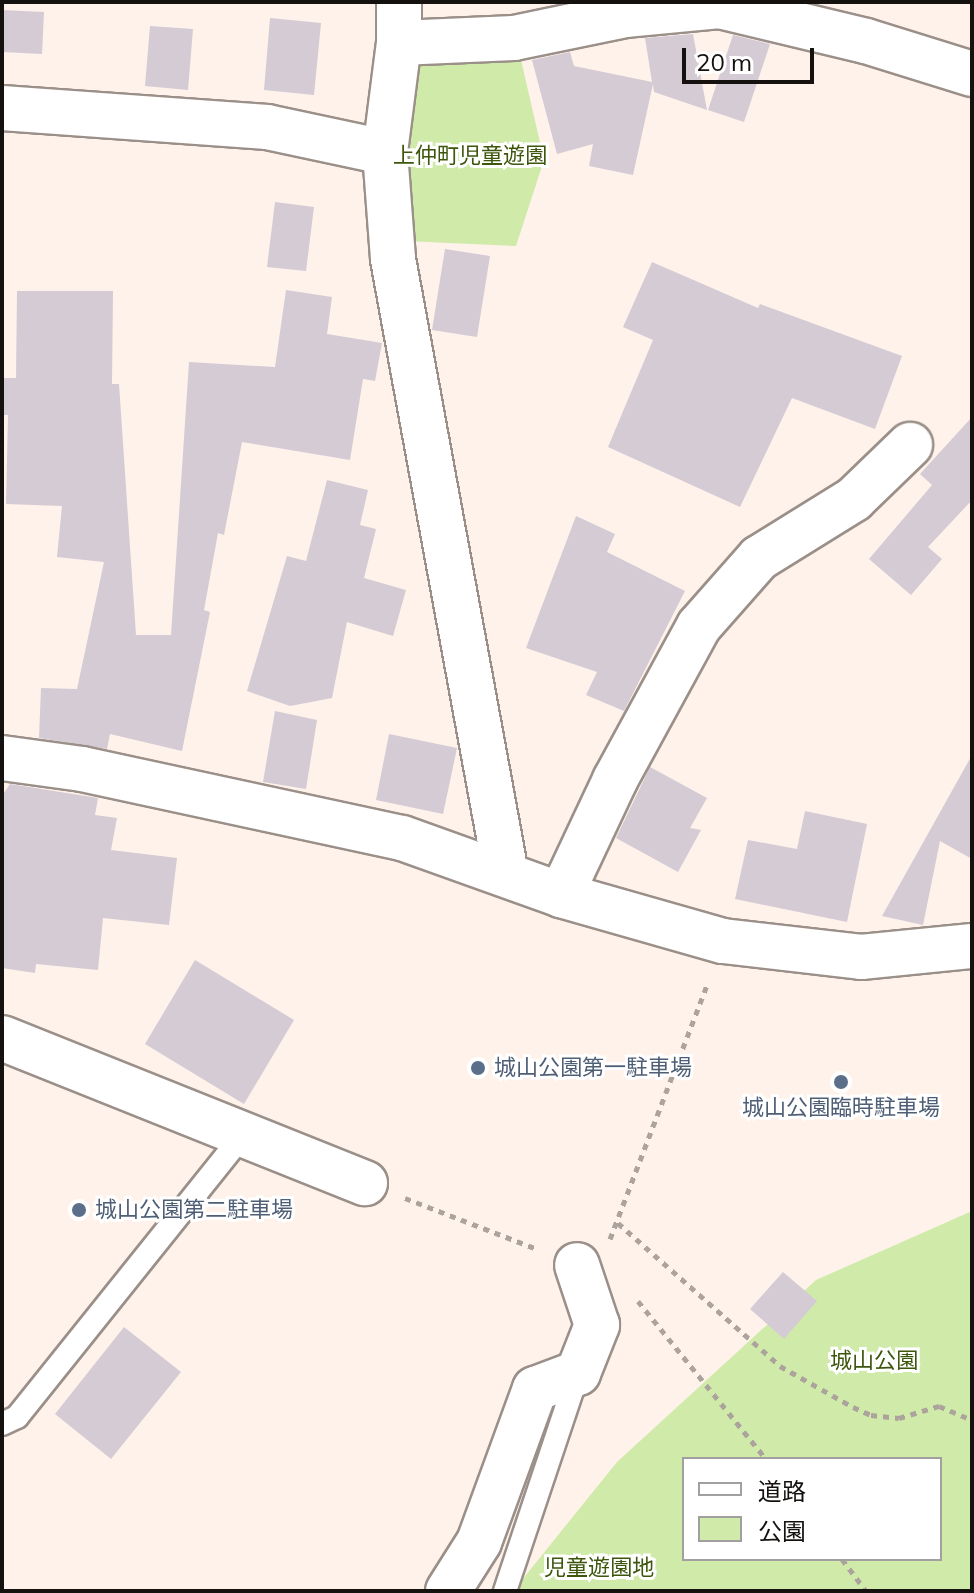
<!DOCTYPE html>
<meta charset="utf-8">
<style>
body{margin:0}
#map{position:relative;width:974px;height:1593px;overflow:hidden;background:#fff2ea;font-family:Mulish,"Noto Sans JP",sans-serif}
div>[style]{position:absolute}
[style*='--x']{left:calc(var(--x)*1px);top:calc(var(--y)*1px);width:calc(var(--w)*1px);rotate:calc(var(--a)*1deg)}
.green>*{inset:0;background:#d0eaaa}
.building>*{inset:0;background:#d4cbd5}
.path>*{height:5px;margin-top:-2.5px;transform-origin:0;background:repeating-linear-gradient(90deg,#ada39d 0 6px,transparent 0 12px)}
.roads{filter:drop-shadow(2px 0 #9b9089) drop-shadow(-2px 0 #9b9089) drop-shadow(0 2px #9b9089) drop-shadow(0 -2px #9b9089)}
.service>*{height:22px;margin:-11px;padding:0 11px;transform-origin:11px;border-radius:11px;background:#fff}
.minor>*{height:44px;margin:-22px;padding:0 22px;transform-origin:22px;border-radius:22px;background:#fff}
.tertiary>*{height:44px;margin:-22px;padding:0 22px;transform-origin:22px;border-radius:22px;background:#fff}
.dots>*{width:22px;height:22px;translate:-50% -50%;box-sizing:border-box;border:4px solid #fff;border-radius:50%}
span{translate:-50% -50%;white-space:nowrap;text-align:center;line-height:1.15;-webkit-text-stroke:6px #fff;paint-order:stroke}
.park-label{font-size:22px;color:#3e550c}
.service-label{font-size:22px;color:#4e5e75}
.left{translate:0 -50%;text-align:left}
.frame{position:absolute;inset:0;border:4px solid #15110e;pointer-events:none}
.legend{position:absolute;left:682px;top:1457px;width:260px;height:104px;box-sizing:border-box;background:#fff;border:2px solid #a1a09f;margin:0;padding:10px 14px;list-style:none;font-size:24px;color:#15110e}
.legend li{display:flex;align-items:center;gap:16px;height:40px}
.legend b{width:40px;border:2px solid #a1a09f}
.scale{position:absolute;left:682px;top:48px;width:132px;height:36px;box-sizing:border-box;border:4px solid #15110e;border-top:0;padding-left:10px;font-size:24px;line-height:28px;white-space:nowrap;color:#15110e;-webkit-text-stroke:6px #fff;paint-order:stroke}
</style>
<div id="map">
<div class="green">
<div style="clip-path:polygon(519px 51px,544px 160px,516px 246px,405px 241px,400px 153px,411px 58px)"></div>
<div style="clip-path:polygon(evenodd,972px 1211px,972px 1591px,513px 1591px,617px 1462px,816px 1280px,972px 1211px,684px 1459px,940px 1459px,940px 1559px,684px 1559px,684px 1459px)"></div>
</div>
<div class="building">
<div style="clip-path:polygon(2px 10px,44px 12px,42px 54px,2px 52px)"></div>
<div style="clip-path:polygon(270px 18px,321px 23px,314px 95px,264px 90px)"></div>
<div style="clip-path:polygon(150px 26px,193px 29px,188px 90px,145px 86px)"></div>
<div style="clip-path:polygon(693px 34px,707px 110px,654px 92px,653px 84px,633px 175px,589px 166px,593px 144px,557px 154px,532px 60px,570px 52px,574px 66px,652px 82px,645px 38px)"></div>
<div style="clip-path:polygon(733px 35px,770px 44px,744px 122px,708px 110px)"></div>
<div style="clip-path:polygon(275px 202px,314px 207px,306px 271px,267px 267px)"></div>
<div style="clip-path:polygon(445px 249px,490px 256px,477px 337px,432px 330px)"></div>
<div style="clip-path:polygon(652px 262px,758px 308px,760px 304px,902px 356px,875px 429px,792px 398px,740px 507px,608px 447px,653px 340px,623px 327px)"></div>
<div style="clip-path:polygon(286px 290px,332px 297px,327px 334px,382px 343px,375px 381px,363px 379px,350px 460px,242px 442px,224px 535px,218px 533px,204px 610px,210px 612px,182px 751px,110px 734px,107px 749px,39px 738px,41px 688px,77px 689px,104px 562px,57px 557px,62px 506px,6px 504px,8px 415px,2px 415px,2px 378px,16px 378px,17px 291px,113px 291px,112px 384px,119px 384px,136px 635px,171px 635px,189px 362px,275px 367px)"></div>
<div style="clip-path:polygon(972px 417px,972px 500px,928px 547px,942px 559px,911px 595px,869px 559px,932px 485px,920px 474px)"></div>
<div style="clip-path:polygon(327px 480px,368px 490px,360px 525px,376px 529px,364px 578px,406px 590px,393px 636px,347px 622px,332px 698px,290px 706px,247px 691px,287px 556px,306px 561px)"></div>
<div style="clip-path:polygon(576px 516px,615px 534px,607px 552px,685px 591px,624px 711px,586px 695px,597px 672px,526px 648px)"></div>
<div style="clip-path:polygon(275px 711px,317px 720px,306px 789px,263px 782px)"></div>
<div style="clip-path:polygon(389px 734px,457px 748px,443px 814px,376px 800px)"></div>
<div style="clip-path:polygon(972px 755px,972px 859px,940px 841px,923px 925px,882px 916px)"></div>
<div style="clip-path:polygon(650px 767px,707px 798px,690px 828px,701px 830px,678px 872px,616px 838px)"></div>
<div style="clip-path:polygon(10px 784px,98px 798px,95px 815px,117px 818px,111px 850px,177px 858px,169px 925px,103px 918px,98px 970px,36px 964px,35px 973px,2px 968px,2px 796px)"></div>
<div style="clip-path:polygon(805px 811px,867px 824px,847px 922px,735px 899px,748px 840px,797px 849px)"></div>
<div style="clip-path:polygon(195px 960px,294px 1020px,244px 1104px,145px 1044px)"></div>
<div style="clip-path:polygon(783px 1272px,817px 1301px,784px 1339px,750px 1309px)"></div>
<div style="clip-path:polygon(124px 1327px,181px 1372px,111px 1459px,55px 1414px)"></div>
</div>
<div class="path">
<div style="--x:405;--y:1198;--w:142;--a:21.1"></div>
<div style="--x:618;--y:1223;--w:216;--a:41.4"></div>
<div style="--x:780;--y:1366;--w:84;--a:29.3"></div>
<div style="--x:853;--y:1407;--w:20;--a:24"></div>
<div style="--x:871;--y:1415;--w:28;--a:6"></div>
<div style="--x:899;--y:1418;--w:42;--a:-16.7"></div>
<div style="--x:939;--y:1406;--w:36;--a:23"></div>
<div style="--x:610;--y:1239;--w:274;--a:-69.1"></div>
<div style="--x:638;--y:1301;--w:203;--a:51"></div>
<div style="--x:842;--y:1559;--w:40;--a:53"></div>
</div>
<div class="roads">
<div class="service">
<div style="--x:2;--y:1424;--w:17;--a:-25"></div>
<div style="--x:17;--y:1417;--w:363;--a:-51.3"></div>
<div style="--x:505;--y:1591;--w:230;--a:-71.5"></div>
</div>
<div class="minor">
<div style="--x:399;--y:43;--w:115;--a:-2.5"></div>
<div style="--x:514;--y:38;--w:113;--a:-11.7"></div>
<div style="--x:625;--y:15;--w:95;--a:-5.4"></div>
<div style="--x:720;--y:6;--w:150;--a:13.5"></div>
<div style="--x:866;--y:41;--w:111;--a:17.3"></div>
<div style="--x:2;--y:108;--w:266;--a:4.1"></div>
<div style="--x:267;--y:127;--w:121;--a:12"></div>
<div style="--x:385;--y:152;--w:107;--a:85.7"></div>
<div style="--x:393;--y:259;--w:625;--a:79.59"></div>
<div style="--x:385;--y:152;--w:110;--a:-82.7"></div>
<div style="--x:399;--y:43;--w:41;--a:-90"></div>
<div style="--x:2;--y:758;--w:81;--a:7.8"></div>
<div style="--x:82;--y:769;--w:327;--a:12.2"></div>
<div style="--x:402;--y:838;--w:169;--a:19.7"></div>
<div style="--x:561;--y:895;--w:168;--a:15.9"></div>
<div style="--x:723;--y:941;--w:139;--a:6.6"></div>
<div style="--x:861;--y:957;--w:112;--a:-5.7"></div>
<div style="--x:561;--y:895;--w:127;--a:-64.8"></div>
<div style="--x:615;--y:780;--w:175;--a:-61.4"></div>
<div style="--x:699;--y:626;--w:91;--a:-48.6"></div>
<div style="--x:759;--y:558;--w:112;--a:-31.8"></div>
<div style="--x:854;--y:499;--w:78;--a:-44"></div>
<div style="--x:448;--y:1591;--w:58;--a:-57.7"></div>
<div style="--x:479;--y:1542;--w:163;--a:-69.9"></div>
<div style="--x:535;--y:1389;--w:46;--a:-20.4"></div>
<div style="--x:578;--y:1373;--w:52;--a:-68.4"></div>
<div style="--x:597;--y:1325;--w:63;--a:-108.4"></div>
</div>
<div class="tertiary">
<div style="--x:2;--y:1038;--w:391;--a:21.8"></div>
</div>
</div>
<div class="dots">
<div style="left:478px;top:1068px;background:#5c6f8a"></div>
<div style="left:841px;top:1082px;background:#5c6f8a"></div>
<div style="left:79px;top:1210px;background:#5c6f8a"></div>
</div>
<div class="park-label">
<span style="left:470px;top:156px">上仲町児童遊園</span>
<span style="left:874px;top:1361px">城山公園</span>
<span style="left:599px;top:1568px">児童遊園地</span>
</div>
<div class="service-label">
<span class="left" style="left:494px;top:1068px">城山公園第一駐車場</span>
<span style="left:841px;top:1108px">城山公園臨時駐車場</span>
<span class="left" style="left:95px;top:1210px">城山公園第二駐車場</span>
</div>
<div class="frame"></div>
<ul class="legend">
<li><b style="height:10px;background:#fff"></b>道路</li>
<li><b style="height:22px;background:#d0eaaa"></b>公園</li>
</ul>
<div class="scale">20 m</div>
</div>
